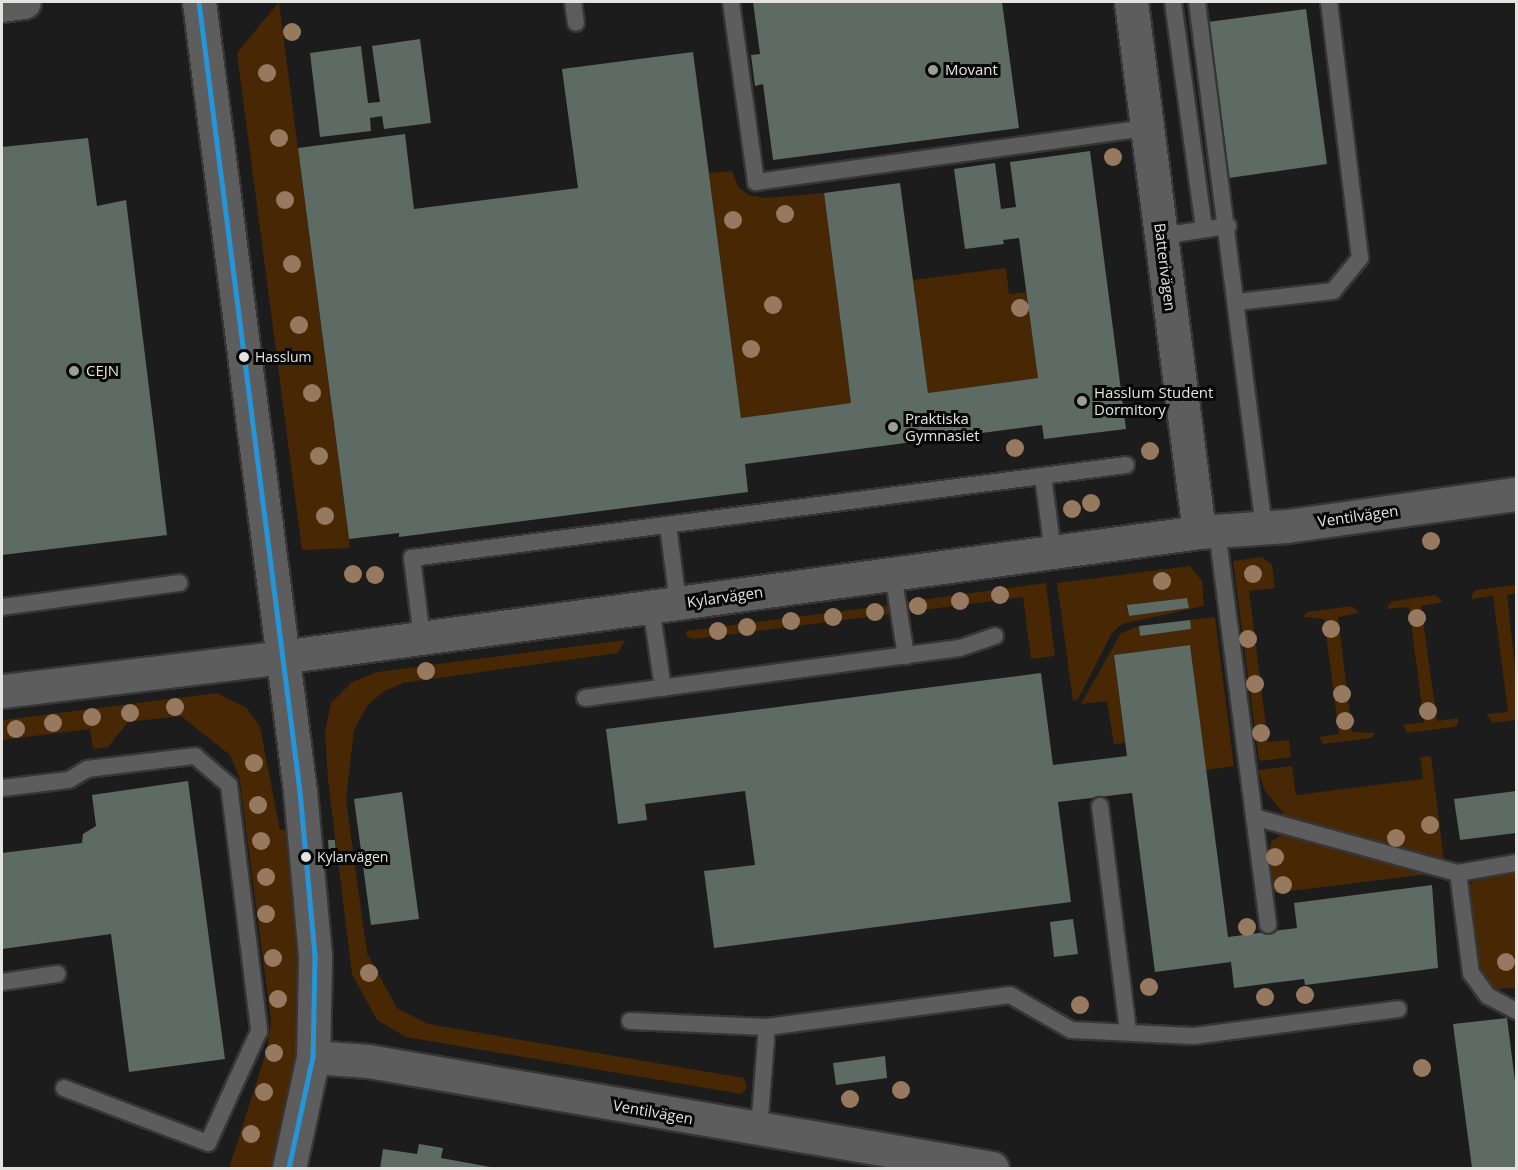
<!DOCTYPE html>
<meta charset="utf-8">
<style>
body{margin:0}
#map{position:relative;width:1518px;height:1170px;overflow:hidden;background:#1b1c1b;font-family:"Open Sans",sans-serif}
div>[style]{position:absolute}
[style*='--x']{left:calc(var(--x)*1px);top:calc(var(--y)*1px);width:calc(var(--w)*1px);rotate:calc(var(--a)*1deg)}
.green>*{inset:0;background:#472704}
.building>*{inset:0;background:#5e6b64}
.roads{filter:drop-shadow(2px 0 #353635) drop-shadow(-2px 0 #353635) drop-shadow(0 2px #353635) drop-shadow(0 -2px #353635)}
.lane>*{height:16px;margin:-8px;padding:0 8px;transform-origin:8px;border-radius:8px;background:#5c5d5c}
.street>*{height:33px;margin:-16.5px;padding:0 16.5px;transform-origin:16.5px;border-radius:16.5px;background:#5c5d5c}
.bus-1>*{height:4.5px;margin:-2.25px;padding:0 2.25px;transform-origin:2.25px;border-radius:2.25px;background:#2695d7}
.trees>*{width:18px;height:18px;margin:-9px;border-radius:50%;background:#96795f}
.dots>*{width:16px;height:16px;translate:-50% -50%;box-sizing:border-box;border:3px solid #060706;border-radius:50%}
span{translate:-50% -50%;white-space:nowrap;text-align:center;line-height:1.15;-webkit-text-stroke:6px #060706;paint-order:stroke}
.bus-label{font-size:14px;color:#e3e3e2}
.left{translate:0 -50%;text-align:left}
.poi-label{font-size:15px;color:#e3e3e2}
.street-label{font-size:15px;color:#e3e3e2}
.frame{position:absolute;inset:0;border:3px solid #e3e3e2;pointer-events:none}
</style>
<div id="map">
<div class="green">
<div style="clip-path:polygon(279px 2px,292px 103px,350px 548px,302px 550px,237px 53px)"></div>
<div style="clip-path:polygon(732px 171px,739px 188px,749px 195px,766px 198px,824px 193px,851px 403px,741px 418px,709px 173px)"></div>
<div style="clip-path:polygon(1006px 268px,1009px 294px,1026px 292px,1038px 378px,928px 393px,913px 280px)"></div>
<div style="clip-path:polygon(1262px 557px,1272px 565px,1275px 588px,1249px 591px,1268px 742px,1289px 740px,1291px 757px,1259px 761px,1233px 561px)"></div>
<div style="clip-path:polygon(evenodd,1190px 566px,1202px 581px,1204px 606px,1122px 624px,1112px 633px,1078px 699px,1073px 701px,1057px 583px,1190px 566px,1187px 598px,1188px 608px,1128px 616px,1127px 605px,1187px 598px)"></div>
<div style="clip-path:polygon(1046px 583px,1055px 656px,1031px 659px,1023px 597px,907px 612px,906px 602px)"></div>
<div style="clip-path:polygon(1516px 585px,1516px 593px,1507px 595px,1516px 675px,1516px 720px,1492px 723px,1487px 714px,1508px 712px,1493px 596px,1472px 599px,1472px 595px,1475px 590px)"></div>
<div style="clip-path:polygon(1436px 595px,1443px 602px,1421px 606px,1437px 721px,1458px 718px,1458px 724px,1454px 727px,1407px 733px,1403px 725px,1424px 722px,1409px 607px,1388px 609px,1388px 605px,1393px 601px)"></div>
<div style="clip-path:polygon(890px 605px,891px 614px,695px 639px,687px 637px,686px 631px)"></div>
<div style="clip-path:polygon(1352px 606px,1359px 613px,1338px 617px,1352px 732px,1375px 733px,1372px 738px,1323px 744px,1319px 737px,1339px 734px,1324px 619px,1303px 617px,1307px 612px)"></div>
<div style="clip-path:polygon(1215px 617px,1234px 766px,1206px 770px,1190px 645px,1114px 655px,1125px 743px,1114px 744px,1107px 701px,1081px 704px,1121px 633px,1139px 626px,1140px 636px,1190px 629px,1190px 620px)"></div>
<div style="clip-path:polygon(625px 640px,618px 653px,403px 683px,383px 692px,367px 706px,354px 730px,346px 800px,367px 953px,397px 1008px,428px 1024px,744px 1078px,747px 1088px,741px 1094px,406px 1037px,377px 1020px,352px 974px,328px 780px,325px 732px,331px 703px,352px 682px,377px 672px)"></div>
<div style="clip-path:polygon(217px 693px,247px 708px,260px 727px,280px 830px,290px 829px,301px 937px,301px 1027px,289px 1112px,275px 1168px,229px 1168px,267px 1049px,271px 1020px,239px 776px,230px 755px,181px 716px,128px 722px,108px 747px,93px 749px,90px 729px,2px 740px,2px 720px)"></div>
<div style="clip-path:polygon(1431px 756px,1444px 861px,1285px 815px,1265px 791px,1258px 770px,1292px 766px,1296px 795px,1423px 779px,1420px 757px)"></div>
<div style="clip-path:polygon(1281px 835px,1286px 835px,1429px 874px,1274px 893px,1269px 851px,1271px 842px)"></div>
<div style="clip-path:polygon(1516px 869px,1516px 988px,1493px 989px,1480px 978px,1468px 887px,1478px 876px)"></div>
</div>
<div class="building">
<div style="clip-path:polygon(753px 2px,1002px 2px,1019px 128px,773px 160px,763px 84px,755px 86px,751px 55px,760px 54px)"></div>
<div style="clip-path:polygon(1306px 9px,1327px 164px,1229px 178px,1208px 22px)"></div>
<div style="clip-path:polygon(420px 39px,431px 123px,384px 129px,382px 116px,370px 118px,371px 131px,320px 137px,310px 53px,361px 46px,368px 103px,380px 102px,372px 46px)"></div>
<div style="clip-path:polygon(693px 52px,741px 418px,851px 403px,824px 193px,900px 183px,928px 393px,1038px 378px,1019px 238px,1003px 240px,1004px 244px,965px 249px,954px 169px,995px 163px,1001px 209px,1016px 207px,1010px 162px,1090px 151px,1126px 429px,1044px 439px,1042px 425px,745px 464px,748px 492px,399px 537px,399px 533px,349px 539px,298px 148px,405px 134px,414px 209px,578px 188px,562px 69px)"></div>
<div style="clip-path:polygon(88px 138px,97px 206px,126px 200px,167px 535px,2px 555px,2px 147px)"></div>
<div style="clip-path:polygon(1187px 598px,1189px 608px,1129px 616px,1127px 605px)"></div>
<div style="clip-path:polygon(1190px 620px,1191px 629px,1140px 636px,1139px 626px)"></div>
<div style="clip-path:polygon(1190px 645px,1228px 937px,1297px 928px,1294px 903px,1432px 885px,1438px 968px,1305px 985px,1304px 979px,1234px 988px,1231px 962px,1155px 972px,1132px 793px,1058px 802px,1071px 902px,714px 948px,704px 871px,755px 865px,745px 791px,645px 804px,647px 820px,618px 824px,606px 729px,1041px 673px,1053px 765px,1127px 756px,1114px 655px)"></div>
<div style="clip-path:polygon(188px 781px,225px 1059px,129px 1072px,111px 934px,2px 949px,2px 853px,82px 843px,83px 834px,96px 826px,92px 795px)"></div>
<div style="clip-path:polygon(1516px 791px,1516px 833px,1460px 840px,1454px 799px)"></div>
<div style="clip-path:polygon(402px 792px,419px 919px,371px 925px,354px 799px)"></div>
<div style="clip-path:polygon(328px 840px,335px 840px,336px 855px,329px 855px)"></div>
<div style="clip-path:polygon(1073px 919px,1078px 954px,1054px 957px,1050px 922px)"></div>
<div style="clip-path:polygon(1507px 1018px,1516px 1089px,1516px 1168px,1472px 1168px,1453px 1024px)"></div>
<div style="clip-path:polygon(885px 1056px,887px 1078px,836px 1085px,833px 1063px)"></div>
<div style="clip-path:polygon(419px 1144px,443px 1148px,441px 1158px,496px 1168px,380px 1168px,383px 1149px,417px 1154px)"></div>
</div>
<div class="roads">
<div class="lane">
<div style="--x:573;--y:2;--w:21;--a:82"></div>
<div style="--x:731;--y:2;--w:182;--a:82.1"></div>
<div style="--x:756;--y:182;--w:395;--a:-7.9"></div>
<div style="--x:1173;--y:2;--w:229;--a:82.2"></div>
<div style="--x:1197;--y:2;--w:530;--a:82.74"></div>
<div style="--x:1161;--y:236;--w:68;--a:-8.5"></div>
<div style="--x:1237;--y:302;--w:97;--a:-6.5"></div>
<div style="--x:1333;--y:291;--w:43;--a:-50.7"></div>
<div style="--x:1360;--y:258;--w:258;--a:-96.9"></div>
<div style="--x:1043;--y:476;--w:77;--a:82.5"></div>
<div style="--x:668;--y:525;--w:79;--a:82.7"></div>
<div style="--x:1217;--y:531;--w:397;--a:82.6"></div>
<div style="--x:893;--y:574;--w:83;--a:81"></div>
<div style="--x:2;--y:607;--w:179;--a:-7.7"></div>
<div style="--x:651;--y:607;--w:82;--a:81.6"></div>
<div style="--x:422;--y:638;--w:81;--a:-97.1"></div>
<div style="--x:412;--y:558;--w:720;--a:-7.42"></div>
<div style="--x:585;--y:698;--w:378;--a:-7.6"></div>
<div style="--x:960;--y:648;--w:37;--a:-19"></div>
<div style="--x:2;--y:788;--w:67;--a:-6.8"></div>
<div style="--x:69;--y:780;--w:21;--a:-31"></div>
<div style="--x:87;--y:769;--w:109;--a:-6.9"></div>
<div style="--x:195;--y:756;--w:45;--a:40.5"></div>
<div style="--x:229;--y:785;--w:248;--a:83"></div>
<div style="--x:259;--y:1031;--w:123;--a:114.5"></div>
<div style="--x:208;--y:1143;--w:154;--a:-159.1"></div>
<div style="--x:1100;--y:806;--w:227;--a:82.9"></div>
<div style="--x:1254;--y:817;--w:212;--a:15.4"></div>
<div style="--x:1458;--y:873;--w:59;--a:-9.8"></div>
<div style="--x:1458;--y:873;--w:101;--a:82.6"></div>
<div style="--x:1471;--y:973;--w:29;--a:54"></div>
<div style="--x:1488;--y:996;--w:32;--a:28"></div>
<div style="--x:2;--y:982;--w:56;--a:-8.3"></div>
<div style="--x:630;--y:1021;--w:137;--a:2.5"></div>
<div style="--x:767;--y:1027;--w:245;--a:-7.5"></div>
<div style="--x:1010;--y:995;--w:70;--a:29.8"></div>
<div style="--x:1071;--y:1030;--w:123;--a:2.8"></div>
<div style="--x:1194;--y:1036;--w:206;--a:-7.5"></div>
<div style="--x:759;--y:1130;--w:103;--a:-85.6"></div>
</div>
<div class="street">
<div style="--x:199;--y:2;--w:795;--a:82.71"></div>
<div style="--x:300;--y:791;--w:167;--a:84.8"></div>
<div style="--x:315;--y:957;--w:100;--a:91.1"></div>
<div style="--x:313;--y:1057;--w:114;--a:102.2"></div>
<div style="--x:1131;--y:2;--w:534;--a:82.69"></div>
<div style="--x:2;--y:5;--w:22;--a:-8"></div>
<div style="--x:2;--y:691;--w:281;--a:-6.9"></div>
<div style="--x:281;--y:657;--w:926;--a:-7.75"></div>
<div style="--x:1199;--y:532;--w:88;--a:-3.9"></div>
<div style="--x:1287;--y:526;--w:231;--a:-8"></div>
<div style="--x:313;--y:1057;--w:55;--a:4.2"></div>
<div style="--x:368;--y:1061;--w:633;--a:9.73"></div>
</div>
</div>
<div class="bus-1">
<div style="--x:199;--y:2;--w:795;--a:82.71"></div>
<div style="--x:300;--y:791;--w:167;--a:84.8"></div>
<div style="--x:315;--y:957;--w:100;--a:91.1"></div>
<div style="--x:313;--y:1057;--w:114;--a:102.2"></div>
</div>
<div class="trees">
<div style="left:292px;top:32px"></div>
<div style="left:267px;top:73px"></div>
<div style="left:279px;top:138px"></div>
<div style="left:1113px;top:157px"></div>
<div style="left:285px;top:200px"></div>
<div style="left:785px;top:214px"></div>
<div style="left:733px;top:220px"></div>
<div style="left:292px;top:264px"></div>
<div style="left:773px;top:305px"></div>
<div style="left:1020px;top:308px"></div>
<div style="left:299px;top:325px"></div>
<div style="left:751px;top:349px"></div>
<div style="left:312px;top:393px"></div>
<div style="left:1015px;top:448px"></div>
<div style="left:1150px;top:451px"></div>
<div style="left:319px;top:456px"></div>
<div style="left:1091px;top:503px"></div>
<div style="left:1072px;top:509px"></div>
<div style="left:325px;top:516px"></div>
<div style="left:1431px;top:541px"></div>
<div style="left:353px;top:574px"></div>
<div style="left:1253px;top:574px"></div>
<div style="left:375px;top:575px"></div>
<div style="left:1162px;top:581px"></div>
<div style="left:1000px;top:595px"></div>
<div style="left:960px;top:601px"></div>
<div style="left:918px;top:606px"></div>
<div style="left:875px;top:612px"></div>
<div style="left:833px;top:617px"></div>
<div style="left:1417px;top:618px"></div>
<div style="left:791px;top:621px"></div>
<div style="left:747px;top:627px"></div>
<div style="left:1331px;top:629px"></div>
<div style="left:718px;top:631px"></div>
<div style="left:1248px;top:639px"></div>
<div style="left:426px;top:671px"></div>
<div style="left:1255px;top:684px"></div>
<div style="left:1342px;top:694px"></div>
<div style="left:175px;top:707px"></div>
<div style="left:1428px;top:711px"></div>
<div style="left:130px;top:713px"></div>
<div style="left:92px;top:717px"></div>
<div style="left:1345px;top:721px"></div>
<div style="left:53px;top:723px"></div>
<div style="left:16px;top:729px"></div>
<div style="left:1261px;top:733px"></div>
<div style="left:254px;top:763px"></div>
<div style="left:258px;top:805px"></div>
<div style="left:1430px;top:825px"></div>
<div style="left:1396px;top:838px"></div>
<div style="left:261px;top:841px"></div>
<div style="left:1275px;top:857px"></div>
<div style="left:266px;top:877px"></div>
<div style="left:1283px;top:885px"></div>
<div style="left:266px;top:914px"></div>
<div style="left:1247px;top:927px"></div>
<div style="left:273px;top:958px"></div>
<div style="left:1506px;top:962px"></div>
<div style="left:369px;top:973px"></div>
<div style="left:1149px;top:987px"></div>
<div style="left:1305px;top:995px"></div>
<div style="left:1265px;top:997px"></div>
<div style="left:278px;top:999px"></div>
<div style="left:1080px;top:1005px"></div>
<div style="left:274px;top:1053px"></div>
<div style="left:1422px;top:1068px"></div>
<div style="left:901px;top:1090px"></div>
<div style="left:264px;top:1092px"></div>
<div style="left:850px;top:1099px"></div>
<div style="left:251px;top:1134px"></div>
</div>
<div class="dots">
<div style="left:933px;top:70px;background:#9d9d9c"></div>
<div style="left:244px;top:357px;background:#e3e3e2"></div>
<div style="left:74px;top:371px;background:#9d9d9c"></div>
<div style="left:1082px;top:401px;background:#9d9d9c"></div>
<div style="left:893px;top:427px;background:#9d9d9c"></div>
<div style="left:306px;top:857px;background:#e3e3e2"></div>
</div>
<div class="bus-label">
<span class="left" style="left:255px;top:357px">Hasslum</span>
<span class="left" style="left:317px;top:857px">Kylarvägen</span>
</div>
<div class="poi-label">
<span class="left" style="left:945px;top:70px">Movant</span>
<span class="left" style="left:86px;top:371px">CEJN</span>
<span class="left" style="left:1094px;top:401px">Hasslum Student<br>Dormitory</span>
<span class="left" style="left:905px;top:427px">Praktiska<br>Gymnasiet</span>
</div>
<div class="street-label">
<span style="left:1165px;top:267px;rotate:83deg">Batterivägen</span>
<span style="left:1358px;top:516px;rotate:-8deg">Ventilvägen</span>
<span style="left:725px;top:597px;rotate:-8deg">Kylarvägen</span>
<span style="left:653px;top:1112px;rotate:10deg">Ventilvägen</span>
</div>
<div class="frame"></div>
</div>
